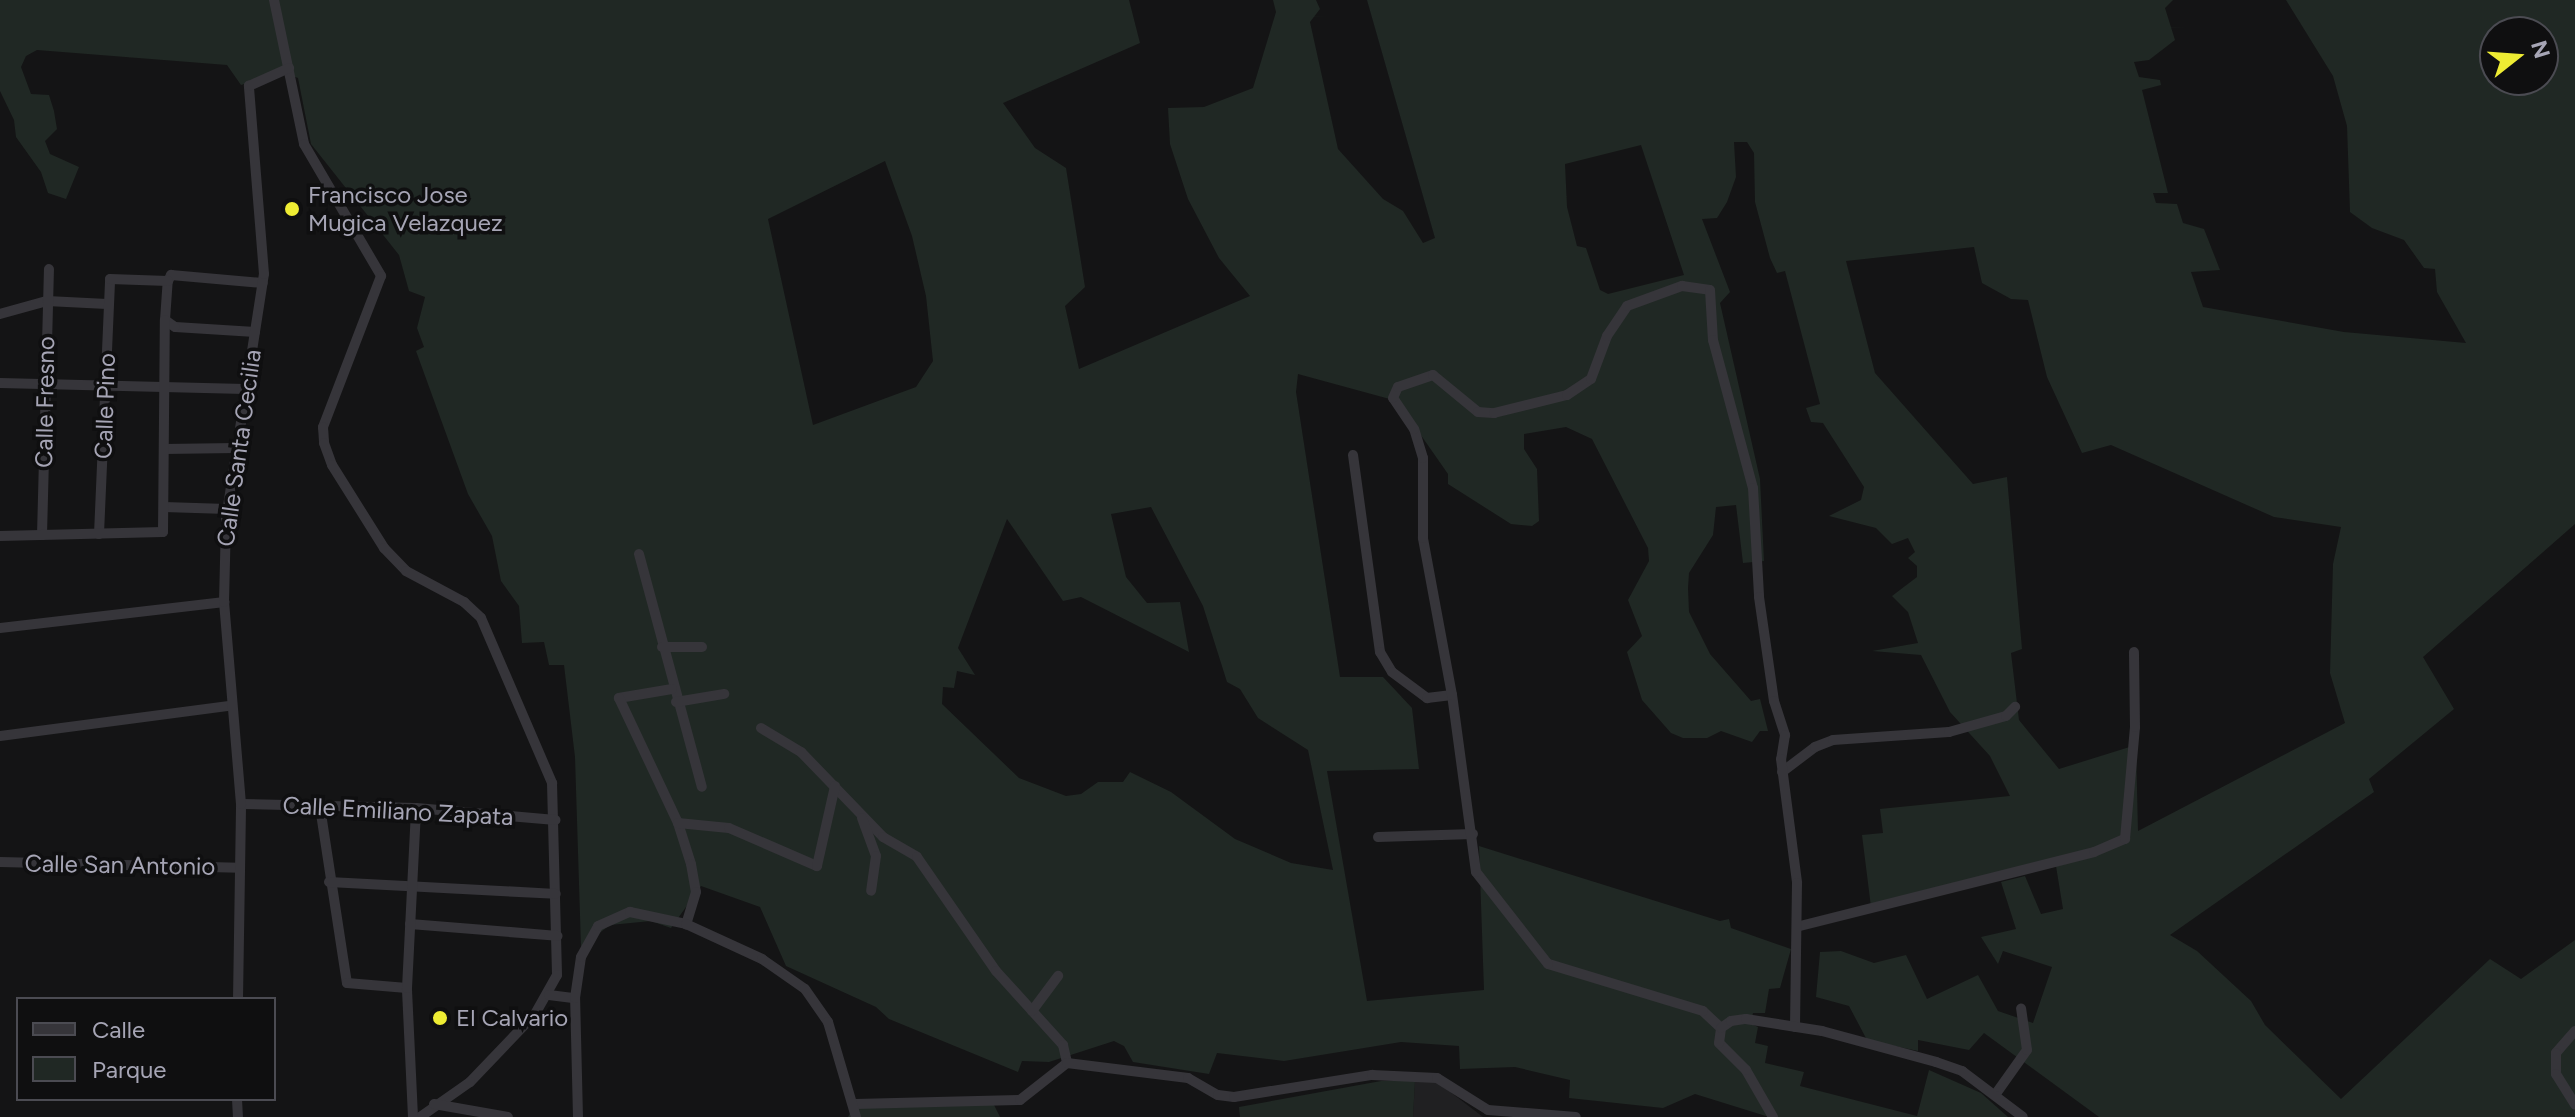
<!DOCTYPE html>
<style>
body{margin:0}
#map{position:relative;width:2575px;height:1117px;overflow:hidden;background:#141415;font-family:Figtree,sans-serif}
div>[style]{position:absolute}
[style*='--x']{left:calc(var(--x)*1px);top:calc(var(--y)*1px);width:calc(var(--w)*1px);rotate:calc(var(--a)*1deg)}
.built>*{inset:0;background:#202022}
.green>*{inset:0;background:#202824}
.street>*{height:10px;margin:-5px;padding:0 5px;transform-origin:5px;border-radius:5px;background:#36353a}
.dots>*{width:22px;height:22px;translate:-50% -50%;box-sizing:border-box;border:4px solid #0f0f10;border-radius:50%}
span{translate:-50% -50%;white-space:nowrap;text-align:center;line-height:1.15;-webkit-text-stroke:7px #0f0f10;paint-order:stroke}
.poi-label{font-size:24px;color:#a6a5b5}
.left{translate:0 -50%;text-align:left}
.street-label{font-size:24px;color:#a6a5b5}
.legend{position:absolute;left:16px;top:997px;width:260px;height:104px;box-sizing:border-box;background:#0f0f10;border:2px solid #4b4b52;margin:0;padding:10px 14px;list-style:none;font-size:24px;color:#a6a5b5}
.legend li{display:flex;align-items:center;gap:16px;height:40px}
.legend b{width:40px;border:2px solid #4b4b52}
.north{position:absolute;left:2479px;top:16px;width:80px;height:80px;box-sizing:border-box;background:#0f0f10;border:2px solid #4b4b52;border-radius:50%;rotate:73deg;font-size:22px;font-weight:700;line-height:32px;text-align:center;color:#a6a5b5}
.north::after{content:'';display:block;margin:auto;width:28px;height:36px;background:#eeec33;clip-path:polygon(50% 0,100% 100%,50% 72%,0 100%)}
</style>
<div id="map">
<div class="built">
<div style="clip-path:polygon(1415px 1081px,1436px 1081px,1483px 1117px,1413px 1117px)"></div>
</div>
<div class="green">
<div style="clip-path:polygon(evenodd,0 0,1129px 0,1140px 43px,1003px 103px,1035px 148px,1066px 168px,1085px 287px,1065px 306px,1079px 369px,1250px 296px,1219px 258px,1188px 199px,1170px 144px,1168px 108px,1204px 107px,1253px 88px,1276px 12px,1273px 0,1316px 0,1320px 9px,1310px 22px,1338px 149px,1383px 199px,1403px 211px,1423px 243px,1435px 238px,1367px 0,2173px 0,2165px 8px,2175px 40px,2149px 60px,2134px 62px,2139px 77px,2160px 80px,2161px 85px,2142px 90px,2168px 193px,2153px 193px,2156px 203px,2177px 204px,2183px 223px,2204px 229px,2220px 270px,2191px 272px,2203px 307px,2344px 332px,2466px 343px,2437px 292px,2435px 269px,2424px 268px,2404px 240px,2372px 228px,2350px 212px,2347px 126px,2333px 76px,2286px 0,2575px 0,2575px 524px,2423px 657px,2454px 709px,2369px 779px,2374px 792px,2170px 935px,2197px 951px,2251px 1001px,2265px 1025px,2341px 1099px,2490px 959px,2521px 979px,2575px 940px,2575px 1117px,2099px 1117px,1984px 1033px,1969px 1050px,1918px 1040px,1918px 1051px,1867px 1040px,1849px 1006px,1816px 997px,1820px 952px,1841px 951px,1874px 963px,1906px 955px,1927px 999px,1978px 975px,1998px 1011px,2033px 1023px,2052px 967px,2003px 951px,1998px 964px,1981px 937px,2016px 929px,2001px 882px,2025px 876px,2041px 914px,2063px 909px,2055px 860px,1871px 907px,1862px 835px,1883px 833px,1880px 809px,2010px 796px,1990px 756px,1950px 712px,1921px 655px,1872px 651px,1918px 643px,1908px 612px,1892px 596px,1917px 577px,1917px 566px,1908px 558px,1915px 552px,1908px 538px,1892px 544px,1876px 528px,1829px 516px,1861px 500px,1864px 487px,1823px 423px,1811px 422px,1806px 408px,1820px 404px,1785px 271px,1777px 273px,1770px 258px,1755px 202px,1754px 153px,1747px 142px,1734px 142px,1736px 177px,1727px 202px,1717px 218px,1702px 219px,1730px 292px,1720px 303px,1760px 479px,1764px 561px,1743px 563px,1736px 505px,1716px 507px,1713px 535px,1689px 573px,1688px 588px,1689px 612px,1710px 654px,1751px 701px,1760px 699px,1768px 731px,1760px 731px,1752px 742px,1721px 731px,1707px 738px,1683px 738px,1671px 733px,1642px 700px,1627px 652px,1642px 636px,1628px 600px,1649px 561px,1648px 548px,1592px 439px,1566px 427px,1524px 434px,1524px 449px,1537px 469px,1539px 521px,1532px 526px,1511px 524px,1448px 484px,1448px 474px,1397px 401px,1298px 374px,1296px 392px,1340px 677px,1383px 677px,1412px 708px,1419px 769px,1327px 771px,1367px 1001px,1484px 990px,1479px 846px,1720px 921px,1729px 919px,1731px 928px,1791px 949px,1780px 988px,1769px 989px,1765px 1013px,1753px 1013px,1751px 1024px,1758px 1027px,1755px 1043px,1768px 1046px,1765px 1063px,1804px 1072px,1800px 1086px,1917px 1116px,1929px 1070px,1981px 1093px,2008px 1117px,1769px 1117px,1695px 1094px,1663px 1108px,1569px 1098px,1570px 1080px,1515px 1067px,1460px 1069px,1459px 1046px,1401px 1042px,1284px 1061px,1217px 1053px,1209px 1074px,1133px 1062px,1124px 1046px,1114px 1041px,1049px 1062px,1022px 1061px,1018px 1072px,889px 1019px,876px 1007px,786px 966px,760px 907px,701px 886px,671px 928px,651px 921px,610px 925px,581px 947px,575px 757px,564px 665px,549px 665px,544px 642px,522px 643px,519px 606px,501px 581px,492px 536px,468px 494px,416px 351px,424px 347px,417px 328px,425px 297px,409px 291px,399px 255px,311px 144px,298px 78px,284px 73px,241px 85px,227px 65px,37px 50px,26px 56px,21px 67px,31px 94px,49px 95px,54px 111px,57px 129px,45px 141px,50px 154px,79px 167px,66px 199px,48px 193px,41px 172px,16px 137px,14px 120px,0 91px,0 0,2495px 32px,2543px 32px,2543px 80px,2495px 80px,2495px 32px,0 0,1641px 145px,1684px 275px,1608px 294px,1600px 290px,1586px 248px,1577px 246px,1567px 207px,1565px 164px,1641px 145px,0 0,885px 161px,912px 236px,926px 296px,933px 361px,916px 387px,813px 425px,768px 219px,885px 161px,0 0,1974px 247px,1982px 283px,2011px 299px,2028px 300px,2047px 377px,2082px 453px,2111px 445px,2274px 517px,2341px 527px,2333px 564px,2330px 673px,2345px 723px,2138px 831px,2136px 745px,2059px 769px,2019px 720px,2011px 653px,2022px 649px,2007px 477px,1973px 484px,1875px 373px,1846px 261px,1974px 247px,0 0,1151px 507px,1203px 606px,1227px 682px,1240px 689px,1258px 718px,1308px 750px,1333px 870px,1291px 863px,1235px 839px,1171px 792px,1130px 772px,1123px 782px,1098px 782px,1081px 794px,1066px 796px,1019px 778px,942px 704px,943px 687px,954px 688px,957px 671px,975px 675px,958px 648px,1007px 519px,1063px 601px,1081px 597px,1189px 652px,1180px 602px,1147px 603px,1126px 577px,1111px 514px,1151px 507px)"></div>
<div style="clip-path:polygon(1381px 1081px,1415px 1081px,1413px 1117px,1240px 1117px,1239px 1107px)"></div>
<div style="clip-path:polygon(992px 1101px,1000px 1117px,848px 1117px,855px 1104px)"></div>
</div>
<div class="street">
<div style="--x:274;--y:0;--w:147;--a:78.2"></div>
<div style="--x:304;--y:144;--w:153;--a:59.7"></div>
<div style="--x:381;--y:276;--w:162;--a:111"></div>
<div style="--x:323;--y:427;--w:16;--a:86"></div>
<div style="--x:324;--y:443;--w:23;--a:70"></div>
<div style="--x:332;--y:465;--w:98;--a:57.9"></div>
<div style="--x:384;--y:548;--w:32;--a:46"></div>
<div style="--x:406;--y:571;--w:66;--a:28.1"></div>
<div style="--x:464;--y:602;--w:23;--a:43"></div>
<div style="--x:481;--y:618;--w:180;--a:66.7"></div>
<div style="--x:552;--y:783;--w:192;--a:88.5"></div>
<div style="--x:557;--y:975;--w:45;--a:119.4"></div>
<div style="--x:535;--y:1014;--w:94;--a:133.7"></div>
<div style="--x:470;--y:1082;--w:61;--a:145"></div>
<div style="--x:0;--y:314;--w:49;--a:-15.5"></div>
<div style="--x:47;--y:301;--w:60;--a:2.9"></div>
<div style="--x:255;--y:332;--w:80;--a:-176.4"></div>
<div style="--x:175;--y:327;--w:12;--a:-145"></div>
<div style="--x:165;--y:320;--w:39;--a:-86"></div>
<div style="--x:168;--y:281;--w:7;--a:-63"></div>
<div style="--x:171;--y:275;--w:92;--a:5"></div>
<div style="--x:0;--y:383;--w:245;--a:1.4"></div>
<div style="--x:164;--y:449;--w:72;--a:-0.8"></div>
<div style="--x:1353;--y:455;--w:199;--a:82.2"></div>
<div style="--x:1380;--y:652;--w:23;--a:59"></div>
<div style="--x:1392;--y:672;--w:44;--a:36.6"></div>
<div style="--x:1427;--y:698;--w:25;--a:-7"></div>
<div style="--x:164;--y:507;--w:63;--a:1.8"></div>
<div style="--x:99;--y:534;--w:255;--a:-87.5"></div>
<div style="--x:110;--y:279;--w:58;--a:2"></div>
<div style="--x:42;--y:535;--w:266;--a:-88.5"></div>
<div style="--x:0;--y:536;--w:163;--a:-1.4"></div>
<div style="--x:163;--y:532;--w:212;--a:-89.5"></div>
<div style="--x:639;--y:554;--w:241;--a:74.9"></div>
<div style="--x:0;--y:628;--w:226;--a:-6.6"></div>
<div style="--x:662;--y:647;--w:40;--a:0"></div>
<div style="--x:672;--y:689;--w:54;--a:170.4"></div>
<div style="--x:619;--y:698;--w:138;--a:64.7"></div>
<div style="--x:678;--y:823;--w:43;--a:72.4"></div>
<div style="--x:691;--y:864;--w:28;--a:80"></div>
<div style="--x:696;--y:892;--w:34;--a:107"></div>
<div style="--x:676;--y:702;--w:49;--a:-9.5"></div>
<div style="--x:761;--y:728;--w:47;--a:31"></div>
<div style="--x:801;--y:752;--w:118;--a:46"></div>
<div style="--x:883;--y:837;--w:39;--a:30"></div>
<div style="--x:917;--y:857;--w:139;--a:55.3"></div>
<div style="--x:996;--y:971;--w:100;--a:47.8"></div>
<div style="--x:1063;--y:1045;--w:18;--a:77"></div>
<div style="--x:0;--y:736;--w:231;--a:-7.5"></div>
<div style="--x:1782;--y:772;--w:41;--a:-37.1"></div>
<div style="--x:1815;--y:747;--w:19;--a:-21"></div>
<div style="--x:1833;--y:740;--w:116;--a:-3.9"></div>
<div style="--x:1949;--y:732;--w:59;--a:-15.7"></div>
<div style="--x:2006;--y:716;--w:13;--a:-45"></div>
<div style="--x:241;--y:804;--w:175;--a:1.3"></div>
<div style="--x:416;--y:808;--w:140;--a:4.9"></div>
<div style="--x:320;--y:807;--w:178;--a:81.3"></div>
<div style="--x:347;--y:983;--w:60;--a:4.8"></div>
<div style="--x:862;--y:818;--w:40;--a:69.8"></div>
<div style="--x:876;--y:856;--w:35;--a:98"></div>
<div style="--x:678;--y:823;--w:51;--a:5.6"></div>
<div style="--x:729;--y:828;--w:96;--a:23.4"></div>
<div style="--x:817;--y:866;--w:82;--a:-77.3"></div>
<div style="--x:1378;--y:837;--w:95;--a:-1.8"></div>
<div style="--x:0;--y:862;--w:239;--a:1.4"></div>
<div style="--x:329;--y:882;--w:227;--a:3"></div>
<div style="--x:410;--y:924;--w:148;--a:4.6"></div>
<div style="--x:1800;--y:926;--w:303;--a:-14.1"></div>
<div style="--x:2094;--y:852;--w:34;--a:-23"></div>
<div style="--x:2125;--y:839;--w:112;--a:-84.9"></div>
<div style="--x:2135;--y:727;--w:75;--a:-90.8"></div>
<div style="--x:549;--y:995;--w:26;--a:7"></div>
<div style="--x:238;--y:999;--w:195;--a:-89.1"></div>
<div style="--x:241;--y:804;--w:203;--a:-94.8"></div>
<div style="--x:224;--y:602;--w:83;--a:-88.6"></div>
<div style="--x:226;--y:519;--w:248;--a:-81.2"></div>
<div style="--x:264;--y:274;--w:189;--a:-94.6"></div>
<div style="--x:249;--y:86;--w:44;--a:-24.2"></div>
<div style="--x:1032;--y:1011;--w:44;--a:-53.4"></div>
<div style="--x:1721;--y:1028;--w:25;--a:-137"></div>
<div style="--x:1703;--y:1011;--w:162;--a:-163.1"></div>
<div style="--x:1548;--y:964;--w:117;--a:-128"></div>
<div style="--x:1476;--y:872;--w:179;--a:-97.7"></div>
<div style="--x:1452;--y:695;--w:160;--a:-100.5"></div>
<div style="--x:1423;--y:538;--w:80;--a:-90"></div>
<div style="--x:1423;--y:458;--w:30;--a:-107"></div>
<div style="--x:1414;--y:429;--w:37;--a:-124"></div>
<div style="--x:1393;--y:398;--w:12;--a:-66"></div>
<div style="--x:1398;--y:387;--w:37;--a:-19"></div>
<div style="--x:1433;--y:375;--w:58;--a:39.4"></div>
<div style="--x:1478;--y:412;--w:16;--a:4"></div>
<div style="--x:1494;--y:413;--w:75;--a:-13.9"></div>
<div style="--x:1567;--y:395;--w:29;--a:-34"></div>
<div style="--x:1591;--y:379;--w:46;--a:-69.6"></div>
<div style="--x:1607;--y:336;--w:36;--a:-56"></div>
<div style="--x:1627;--y:306;--w:59;--a:-20"></div>
<div style="--x:1682;--y:286;--w:28;--a:8"></div>
<div style="--x:1710;--y:290;--w:50;--a:86.6"></div>
<div style="--x:1713;--y:340;--w:153;--a:74.9"></div>
<div style="--x:1753;--y:488;--w:109;--a:86.8"></div>
<div style="--x:1759;--y:597;--w:105;--a:81.8"></div>
<div style="--x:1774;--y:701;--w:36;--a:72"></div>
<div style="--x:1785;--y:735;--w:24;--a:99"></div>
<div style="--x:1781;--y:759;--w:125;--a:82.6"></div>
<div style="--x:1797;--y:883;--w:144;--a:90.8"></div>
<div style="--x:2575;--y:1031;--w:29;--a:131"></div>
<div style="--x:2556;--y:1053;--w:21;--a:90"></div>
<div style="--x:2556;--y:1074;--w:36;--a:58"></div>
<div style="--x:1995;--y:1095;--w:55;--a:-54.6"></div>
<div style="--x:2027;--y:1050;--w:42;--a:-98.1"></div>
<div style="--x:237;--y:1099;--w:18;--a:87"></div>
<div style="--x:434;--y:1104;--w:75;--a:10"></div>
<div style="--x:855;--y:1104;--w:165;--a:-1.4"></div>
<div style="--x:1020;--y:1100;--w:60;--a:-38.2"></div>
<div style="--x:1067;--y:1063;--w:122;--a:7.1"></div>
<div style="--x:1188;--y:1078;--w:34;--a:30"></div>
<div style="--x:1218;--y:1095;--w:16;--a:7"></div>
<div style="--x:1234;--y:1097;--w:140;--a:-9.1"></div>
<div style="--x:1372;--y:1075;--w:65;--a:2.6"></div>
<div style="--x:1437;--y:1078;--w:60;--a:32.1"></div>
<div style="--x:1488;--y:1110;--w:88;--a:4.5"></div>
<div style="--x:413;--y:1117;--w:129;--a:-92.7"></div>
<div style="--x:407;--y:988;--w:180;--a:-87.1"></div>
<div style="--x:578;--y:1117;--w:119;--a:-91.4"></div>
<div style="--x:575;--y:998;--w:41;--a:-81.7"></div>
<div style="--x:581;--y:957;--w:35;--a:-61"></div>
<div style="--x:598;--y:926;--w:35;--a:-24"></div>
<div style="--x:630;--y:912;--w:57;--a:12.1"></div>
<div style="--x:686;--y:924;--w:84;--a:24.7"></div>
<div style="--x:762;--y:959;--w:52;--a:34.9"></div>
<div style="--x:805;--y:989;--w:40;--a:55.1"></div>
<div style="--x:828;--y:1022;--w:99;--a:73.6"></div>
<div style="--x:1773;--y:1117;--w:54;--a:-119.9"></div>
<div style="--x:1746;--y:1070;--w:38;--a:-135"></div>
<div style="--x:1719;--y:1043;--w:15;--a:-82"></div>
<div style="--x:1721;--y:1028;--w:12;--a:-35"></div>
<div style="--x:1731;--y:1021;--w:15;--a:-8"></div>
<div style="--x:1746;--y:1019;--w:77;--a:9"></div>
<div style="--x:1822;--y:1031;--w:118;--a:15.2"></div>
<div style="--x:1936;--y:1062;--w:28;--a:19"></div>
<div style="--x:1962;--y:1071;--w:76;--a:37"></div>
</div>
<div class="dots">
<div style="left:292px;top:209px;background:#eeec33"></div>
<div style="left:440px;top:1018px;background:#eeec33"></div>
</div>
<div class="poi-label">
<span class="left" style="left:308px;top:209px">Francisco Jose<br>Mugica Velazquez</span>
<span class="left" style="left:456px;top:1018px">El Calvario</span>
</div>
<div class="street-label">
<span style="left:45px;top:402px;rotate:-89deg">Calle Fresno</span>
<span style="left:105px;top:406px;rotate:-88deg">Calle Pino</span>
<span style="left:239px;top:448px;rotate:-82deg">Calle Santa Cecilia</span>
<span style="left:398px;top:811px;rotate:3deg">Calle Emiliano Zapata</span>
<span style="left:120px;top:865px;rotate:1deg">Calle San Antonio</span>
</div>
<ul class="legend">
<li><b style="height:10px;background:#36353a"></b>Calle</li>
<li><b style="height:22px;background:#202824"></b>Parque</li>
</ul>
<div class="north">N</div>
</div>
